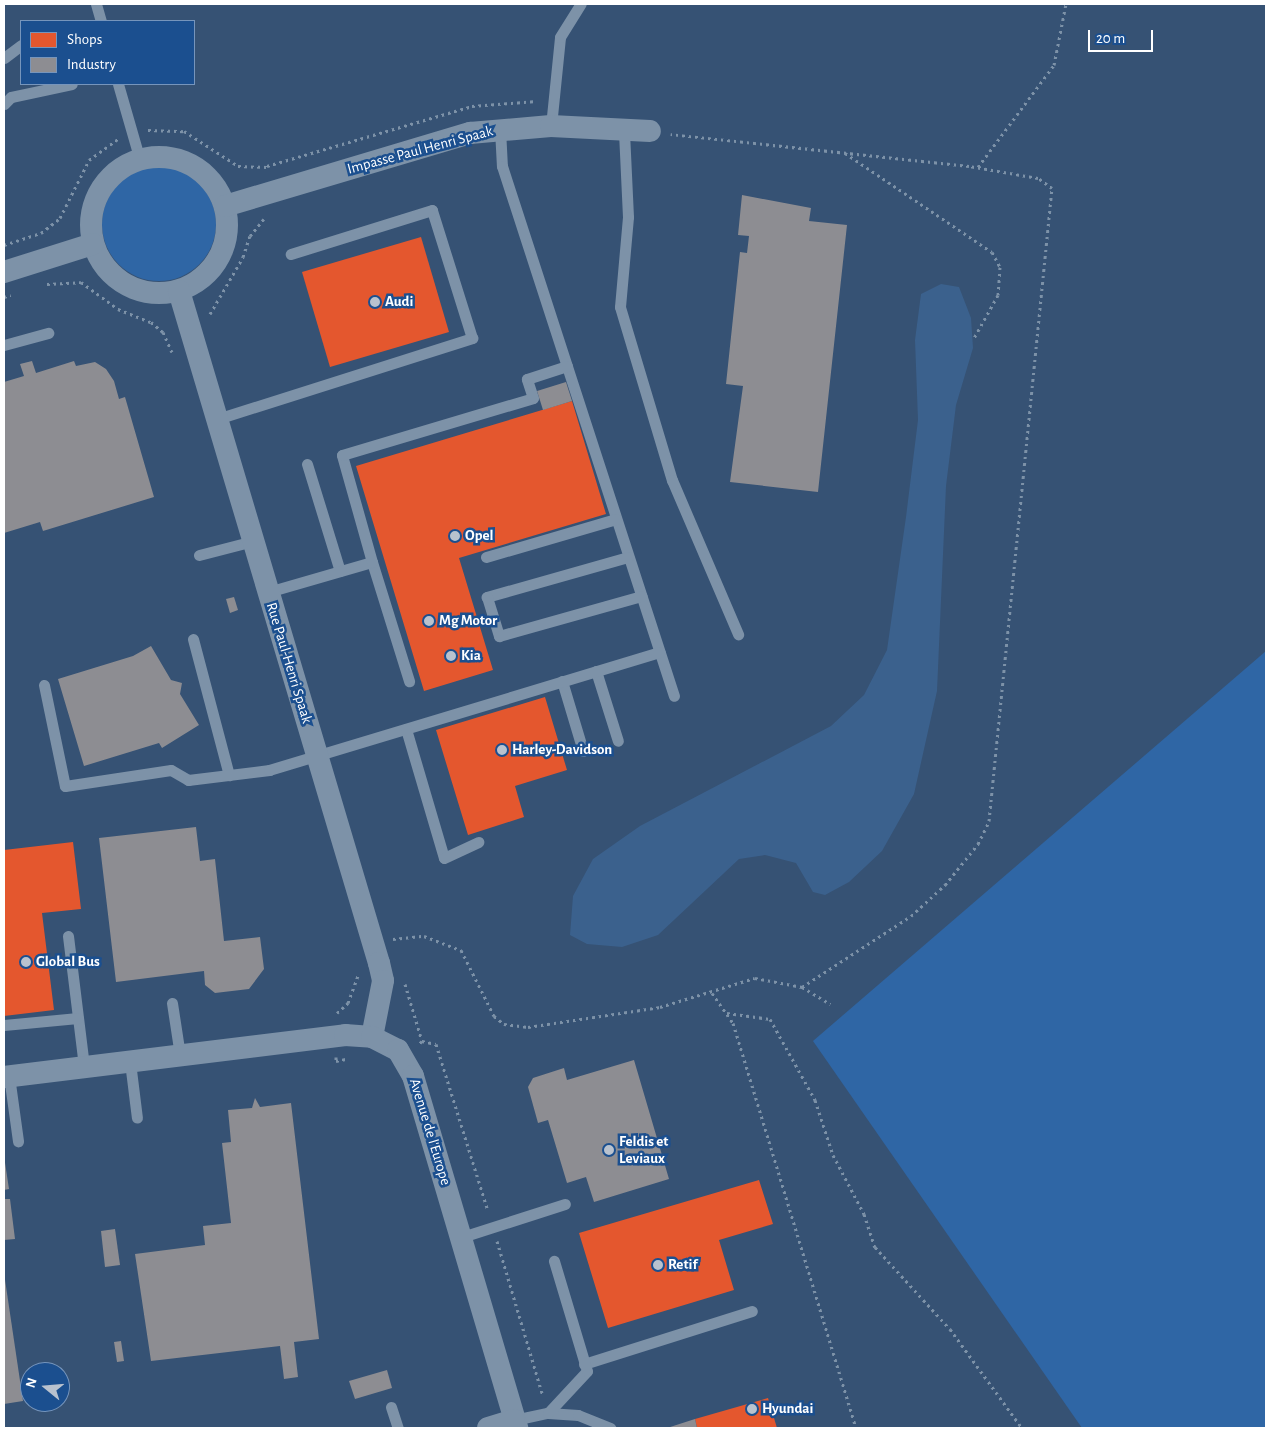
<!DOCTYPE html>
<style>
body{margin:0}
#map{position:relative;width:1270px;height:1432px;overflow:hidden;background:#365274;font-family:"Alegreya Sans",sans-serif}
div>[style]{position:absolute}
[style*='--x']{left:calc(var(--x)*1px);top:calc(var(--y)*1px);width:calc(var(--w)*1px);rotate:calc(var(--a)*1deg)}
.green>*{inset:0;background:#2f66a5}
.round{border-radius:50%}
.water>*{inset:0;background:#3b618d}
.shops>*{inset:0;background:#e4572e}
.industry>*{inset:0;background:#8d8d92}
.path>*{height:3px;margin-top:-1.5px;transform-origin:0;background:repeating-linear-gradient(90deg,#7d92a8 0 2.5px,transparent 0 6.5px)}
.lane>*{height:11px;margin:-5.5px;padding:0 5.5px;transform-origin:5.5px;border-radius:5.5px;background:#7d92a8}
.street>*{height:22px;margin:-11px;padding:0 11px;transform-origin:11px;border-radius:11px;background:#7d92a8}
.street>.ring{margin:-11px;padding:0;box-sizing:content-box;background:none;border:22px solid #7d92a8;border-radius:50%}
.dots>*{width:14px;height:14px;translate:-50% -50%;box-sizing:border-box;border:2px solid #1b4f8f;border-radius:50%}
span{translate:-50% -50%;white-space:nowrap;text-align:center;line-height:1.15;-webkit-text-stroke:5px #1b4f8f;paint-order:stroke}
.street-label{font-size:15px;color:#fff}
.poi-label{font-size:15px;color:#fff;font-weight:700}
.left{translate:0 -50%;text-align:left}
.frame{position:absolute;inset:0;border:5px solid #fff;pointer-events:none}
.legend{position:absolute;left:20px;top:20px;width:175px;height:65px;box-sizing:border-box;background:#1b4f8f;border:1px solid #7695bc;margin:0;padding:6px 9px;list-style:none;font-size:15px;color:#fff}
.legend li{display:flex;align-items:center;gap:10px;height:25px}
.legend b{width:25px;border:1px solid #7695bc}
.north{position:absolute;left:20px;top:1362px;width:50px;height:50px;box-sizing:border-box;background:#1b4f8f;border:1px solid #7695bc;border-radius:50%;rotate:287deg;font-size:14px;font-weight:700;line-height:20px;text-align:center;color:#fff}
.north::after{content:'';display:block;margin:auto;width:18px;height:22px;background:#b9c2ce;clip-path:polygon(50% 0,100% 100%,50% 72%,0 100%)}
.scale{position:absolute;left:1088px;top:30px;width:65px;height:22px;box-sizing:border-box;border:2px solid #fff;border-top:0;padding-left:6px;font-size:15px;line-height:18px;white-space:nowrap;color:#fff;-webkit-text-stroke:4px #1b4f8f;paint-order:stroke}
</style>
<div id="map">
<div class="green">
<div class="round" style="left:102px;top:167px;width:114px;height:114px"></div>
<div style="clip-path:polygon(1266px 651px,1266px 1428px,1082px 1428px,813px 1041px)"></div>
</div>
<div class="water">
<div style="clip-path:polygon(941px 284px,959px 287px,971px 318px,973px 348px,956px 405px,946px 486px,937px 691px,914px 794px,882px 851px,849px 882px,825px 895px,813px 892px,796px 863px,765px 855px,739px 859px,658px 935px,622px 947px,587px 944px,570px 935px,573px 896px,593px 859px,640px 826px,831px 726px,864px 695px,887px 650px,906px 517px,918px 420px,915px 340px,921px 294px)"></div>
</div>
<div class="shops">
<div style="clip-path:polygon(421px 237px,449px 332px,330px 367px,302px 272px)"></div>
<div style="clip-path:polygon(572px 401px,606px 514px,459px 558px,493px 670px,424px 691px,356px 466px)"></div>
<div style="clip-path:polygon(545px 697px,567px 770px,515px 786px,524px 817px,468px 835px,436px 730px)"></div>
<div style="clip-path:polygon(73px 842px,81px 909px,42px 913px,54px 1010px,4px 1016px,4px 850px)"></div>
<div style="clip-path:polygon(759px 1180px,773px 1224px,719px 1240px,734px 1290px,608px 1328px,579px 1233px)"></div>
<div style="clip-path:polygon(768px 1398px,777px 1428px,697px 1428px,695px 1419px)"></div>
</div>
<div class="industry">
<div style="clip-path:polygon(742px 195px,811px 208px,809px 221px,847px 225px,818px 492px,730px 482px,743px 386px,726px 384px,740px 252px,747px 253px,749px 236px,738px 235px)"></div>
<div style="clip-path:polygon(32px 361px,36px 373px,74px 361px,76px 366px,95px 362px,106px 369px,114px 381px,119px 399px,125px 397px,154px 497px,43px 531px,40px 522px,4px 533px,4px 382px,24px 376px,20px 364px)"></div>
<div style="clip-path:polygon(566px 382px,572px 401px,543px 410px,537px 391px)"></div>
<div style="clip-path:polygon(234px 597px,238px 610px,230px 613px,226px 599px)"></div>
<div style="clip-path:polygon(151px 646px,171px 680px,182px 683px,180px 694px,199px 725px,162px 748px,159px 743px,84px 766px,58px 679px,133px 656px)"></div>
<div style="clip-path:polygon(196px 827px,200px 861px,215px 859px,224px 941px,260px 937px,264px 969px,249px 989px,215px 993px,205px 985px,204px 971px,116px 982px,99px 838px)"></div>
<div style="clip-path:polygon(634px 1060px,669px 1179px,594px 1202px,586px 1177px,567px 1183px,548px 1120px,538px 1123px,528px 1087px,533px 1078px,564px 1068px,567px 1080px)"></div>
<div style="clip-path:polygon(255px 1098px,260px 1107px,291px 1103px,319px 1339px,294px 1342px,298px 1377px,284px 1379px,280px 1346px,151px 1361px,135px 1254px,205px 1245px,203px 1226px,231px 1223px,222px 1143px,231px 1142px,228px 1110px,252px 1108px)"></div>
<div style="clip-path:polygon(4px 1156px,9px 1189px,4px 1190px)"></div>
<div style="clip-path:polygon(4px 1199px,10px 1199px,15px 1239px,4px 1240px)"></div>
<div style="clip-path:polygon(115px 1229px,120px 1265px,105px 1267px,101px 1231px)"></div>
<div style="clip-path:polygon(4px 1273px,23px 1401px,4px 1404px)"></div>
<div style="clip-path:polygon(121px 1341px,124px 1361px,117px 1362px,114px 1342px)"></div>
<div style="clip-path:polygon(387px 1370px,392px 1388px,355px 1399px,349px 1381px)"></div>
<div style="clip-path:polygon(695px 1419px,697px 1428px,667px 1428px)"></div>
</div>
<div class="path">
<div style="--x:148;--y:130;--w:36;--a:2"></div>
<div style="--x:184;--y:131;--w:64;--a:32.9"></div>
<div style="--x:238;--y:166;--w:29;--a:2"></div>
<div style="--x:845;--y:153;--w:177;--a:34"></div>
<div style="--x:992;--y:252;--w:17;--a:62"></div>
<div style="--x:1000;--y:267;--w:28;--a:94"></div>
<div style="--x:998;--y:295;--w:51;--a:119.1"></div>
<div style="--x:267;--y:166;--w:214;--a:-16.3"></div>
<div style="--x:472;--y:106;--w:65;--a:-4.4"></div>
<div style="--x:978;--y:167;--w:127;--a:-53.3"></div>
<div style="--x:1054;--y:65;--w:62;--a:-78.9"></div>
<div style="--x:4;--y:245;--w:39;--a:-18"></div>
<div style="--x:41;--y:233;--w:24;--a:-38"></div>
<div style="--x:60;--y:218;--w:65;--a:-63.4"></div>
<div style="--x:89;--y:160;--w:36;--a:-36"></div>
<div style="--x:47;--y:284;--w:34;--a:-3"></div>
<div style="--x:81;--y:282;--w:46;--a:36.1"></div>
<div style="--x:118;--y:309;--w:35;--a:22"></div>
<div style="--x:151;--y:322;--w:16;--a:40"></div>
<div style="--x:163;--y:332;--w:22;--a:66"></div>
<div style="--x:4;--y:297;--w:7;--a:-16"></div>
<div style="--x:210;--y:314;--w:66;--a:-59.9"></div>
<div style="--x:243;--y:257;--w:22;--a:-72"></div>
<div style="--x:250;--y:236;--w:22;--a:-51"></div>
<div style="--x:393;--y:939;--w:31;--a:-6"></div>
<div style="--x:424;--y:936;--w:40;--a:21"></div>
<div style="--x:461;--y:950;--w:74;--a:63.4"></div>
<div style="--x:494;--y:1016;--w:13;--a:39"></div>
<div style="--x:504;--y:1024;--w:24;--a:7"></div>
<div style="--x:528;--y:1027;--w:134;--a:-8.6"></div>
<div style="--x:660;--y:1007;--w:99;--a:-17"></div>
<div style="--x:755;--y:978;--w:48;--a:10.8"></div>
<div style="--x:802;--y:987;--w:130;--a:-33.1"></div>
<div style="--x:911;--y:916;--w:46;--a:-42.4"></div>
<div style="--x:945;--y:885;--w:53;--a:-51.2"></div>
<div style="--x:978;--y:844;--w:25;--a:-64"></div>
<div style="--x:989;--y:821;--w:636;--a:-84.32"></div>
<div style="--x:1052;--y:188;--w:17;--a:-144"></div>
<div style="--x:1038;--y:178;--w:70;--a:-170.1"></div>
<div style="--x:969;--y:166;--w:300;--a:-173.9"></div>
<div style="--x:405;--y:984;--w:59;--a:73.4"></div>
<div style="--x:422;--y:1041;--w:4;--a:135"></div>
<div style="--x:802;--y:987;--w:33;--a:31"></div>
<div style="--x:712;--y:993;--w:37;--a:55"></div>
<div style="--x:733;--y:1023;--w:423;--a:73.1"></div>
<div style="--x:337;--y:1013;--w:15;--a:-42"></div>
<div style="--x:348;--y:1003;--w:29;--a:-70"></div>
<div style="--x:727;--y:1013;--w:43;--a:7.9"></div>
<div style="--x:770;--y:1019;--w:93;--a:60.9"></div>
<div style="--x:815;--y:1100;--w:58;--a:71.9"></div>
<div style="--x:833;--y:1155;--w:67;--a:62.3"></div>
<div style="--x:864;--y:1214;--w:35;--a:72"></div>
<div style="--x:875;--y:1247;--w:111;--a:47.6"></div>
<div style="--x:950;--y:1329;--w:122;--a:54"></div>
<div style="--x:422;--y:1041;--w:14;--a:12"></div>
<div style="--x:436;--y:1044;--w:175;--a:72.7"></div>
<div style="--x:336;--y:1057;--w:4;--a:90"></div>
<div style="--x:336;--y:1061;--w:10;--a:-11"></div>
<div style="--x:497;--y:1241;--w:162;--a:73.5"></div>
</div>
<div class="lane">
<div style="--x:96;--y:4;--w:18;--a:74"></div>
<div style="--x:4;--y:58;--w:21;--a:-37"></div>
<div style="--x:118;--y:84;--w:79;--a:73.9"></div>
<div style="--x:4;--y:104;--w:10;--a:-45"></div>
<div style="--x:11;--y:97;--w:62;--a:-12"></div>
<div style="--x:551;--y:126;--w:89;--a:-84.2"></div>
<div style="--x:560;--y:37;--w:39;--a:-58"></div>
<div style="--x:500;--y:129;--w:37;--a:87"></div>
<div style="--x:502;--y:166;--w:557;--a:72.02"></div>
<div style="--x:624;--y:132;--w:85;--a:87.3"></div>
<div style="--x:628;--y:217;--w:90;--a:95.1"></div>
<div style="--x:620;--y:307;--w:181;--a:73.3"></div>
<div style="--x:672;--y:480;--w:168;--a:66.8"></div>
<div style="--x:4;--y:345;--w:46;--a:-15.3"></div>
<div style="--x:217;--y:419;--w:268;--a:-17.6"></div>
<div style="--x:472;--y:338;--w:134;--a:-107.4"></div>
<div style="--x:432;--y:210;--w:148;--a:162.7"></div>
<div style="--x:307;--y:464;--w:112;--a:72.9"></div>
<div style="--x:199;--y:555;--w:56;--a:-14.5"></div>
<div style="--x:486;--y:557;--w:135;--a:-16.3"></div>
<div style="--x:628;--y:557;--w:147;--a:164.2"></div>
<div style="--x:487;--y:597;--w:41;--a:72.9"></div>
<div style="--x:499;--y:636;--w:148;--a:-15.7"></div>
<div style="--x:372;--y:562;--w:125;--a:72.7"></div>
<div style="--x:268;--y:592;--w:108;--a:-16.1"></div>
<div style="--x:372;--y:562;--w:111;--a:-105.7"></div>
<div style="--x:342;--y:455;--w:199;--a:-16.6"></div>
<div style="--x:533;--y:398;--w:20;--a:-108"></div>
<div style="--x:527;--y:379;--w:42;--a:-18"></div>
<div style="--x:193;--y:639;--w:141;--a:75.2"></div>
<div style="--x:596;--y:671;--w:73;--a:72.6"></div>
<div style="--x:562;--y:681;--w:73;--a:73.3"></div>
<div style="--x:44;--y:685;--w:103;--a:78.3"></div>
<div style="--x:65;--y:786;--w:107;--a:-8.6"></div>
<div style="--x:171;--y:770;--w:20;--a:30"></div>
<div style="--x:188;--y:780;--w:82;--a:-7"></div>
<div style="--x:269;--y:770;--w:408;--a:-16.8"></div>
<div style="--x:406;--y:729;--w:134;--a:73.6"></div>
<div style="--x:444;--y:858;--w:38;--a:-25"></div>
<div style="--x:68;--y:936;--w:132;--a:83"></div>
<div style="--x:172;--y:1003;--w:53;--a:81.3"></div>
<div style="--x:4;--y:1025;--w:74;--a:-5.4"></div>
<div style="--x:130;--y:1062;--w:56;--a:82.9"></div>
<div style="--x:9;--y:1076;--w:66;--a:82.1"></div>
<div style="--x:462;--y:1237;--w:108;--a:-17.8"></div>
<div style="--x:584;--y:1364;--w:176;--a:-17.5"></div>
<div style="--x:391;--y:1407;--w:22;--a:72"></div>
<div style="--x:548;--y:1413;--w:30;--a:4"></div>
<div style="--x:578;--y:1415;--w:35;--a:22"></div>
<div style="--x:514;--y:1420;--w:35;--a:-12"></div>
<div style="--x:548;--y:1413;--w:57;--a:-47.1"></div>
<div style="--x:587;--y:1371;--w:115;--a:-106.7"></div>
</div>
<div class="street">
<div class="ring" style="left:91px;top:157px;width:114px;height:114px"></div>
<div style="--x:225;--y:206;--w:256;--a:-16.6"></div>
<div style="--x:470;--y:133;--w:81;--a:-4.9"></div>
<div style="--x:551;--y:126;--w:99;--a:2.9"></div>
<div style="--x:4;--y:272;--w:93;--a:-17.5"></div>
<div style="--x:179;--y:291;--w:701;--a:73.43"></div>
<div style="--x:379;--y:963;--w:18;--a:77"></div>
<div style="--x:383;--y:981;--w:57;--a:101.1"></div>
<div style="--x:4;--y:1077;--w:344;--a:-7"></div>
<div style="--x:345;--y:1035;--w:27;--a:4"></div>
<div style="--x:372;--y:1037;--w:29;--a:27"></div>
<div style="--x:398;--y:1050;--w:30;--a:60"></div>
<div style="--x:413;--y:1076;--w:367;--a:73.5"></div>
<div style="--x:488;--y:1428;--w:27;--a:-17"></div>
</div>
<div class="dots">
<div style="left:375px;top:302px;background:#b9c2ce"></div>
<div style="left:455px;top:536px;background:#b9c2ce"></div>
<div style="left:429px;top:621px;background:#b9c2ce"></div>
<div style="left:451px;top:656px;background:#b9c2ce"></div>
<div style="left:502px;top:750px;background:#b9c2ce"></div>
<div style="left:26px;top:962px;background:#b9c2ce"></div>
<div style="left:609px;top:1150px;background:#b9c2ce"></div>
<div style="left:658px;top:1265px;background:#b9c2ce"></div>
<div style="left:752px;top:1409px;background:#b9c2ce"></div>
</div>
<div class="street-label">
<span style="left:420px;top:150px;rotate:-15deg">Impasse Paul Henri Spaak</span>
<span style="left:289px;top:663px;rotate:73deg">Rue Paul-Henri Spaak</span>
<span style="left:430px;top:1132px;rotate:73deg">Avenue de l'Europe</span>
</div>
<div class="poi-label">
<span class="left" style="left:385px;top:302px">Audi</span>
<span class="left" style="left:465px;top:536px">Opel</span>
<span class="left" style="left:439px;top:621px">Mg Motor</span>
<span class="left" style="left:461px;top:656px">Kia</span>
<span class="left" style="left:512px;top:750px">Harley-Davidson</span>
<span class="left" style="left:36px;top:962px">Global Bus</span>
<span class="left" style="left:619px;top:1150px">Feldis et<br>Leviaux</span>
<span class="left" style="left:668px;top:1265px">Retif</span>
<span class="left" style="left:762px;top:1409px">Hyundai</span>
</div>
<div class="frame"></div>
<ul class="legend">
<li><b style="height:14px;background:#e4572e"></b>Shops</li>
<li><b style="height:14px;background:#8d8d92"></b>Industry</li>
</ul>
<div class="north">N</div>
<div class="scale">20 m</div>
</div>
